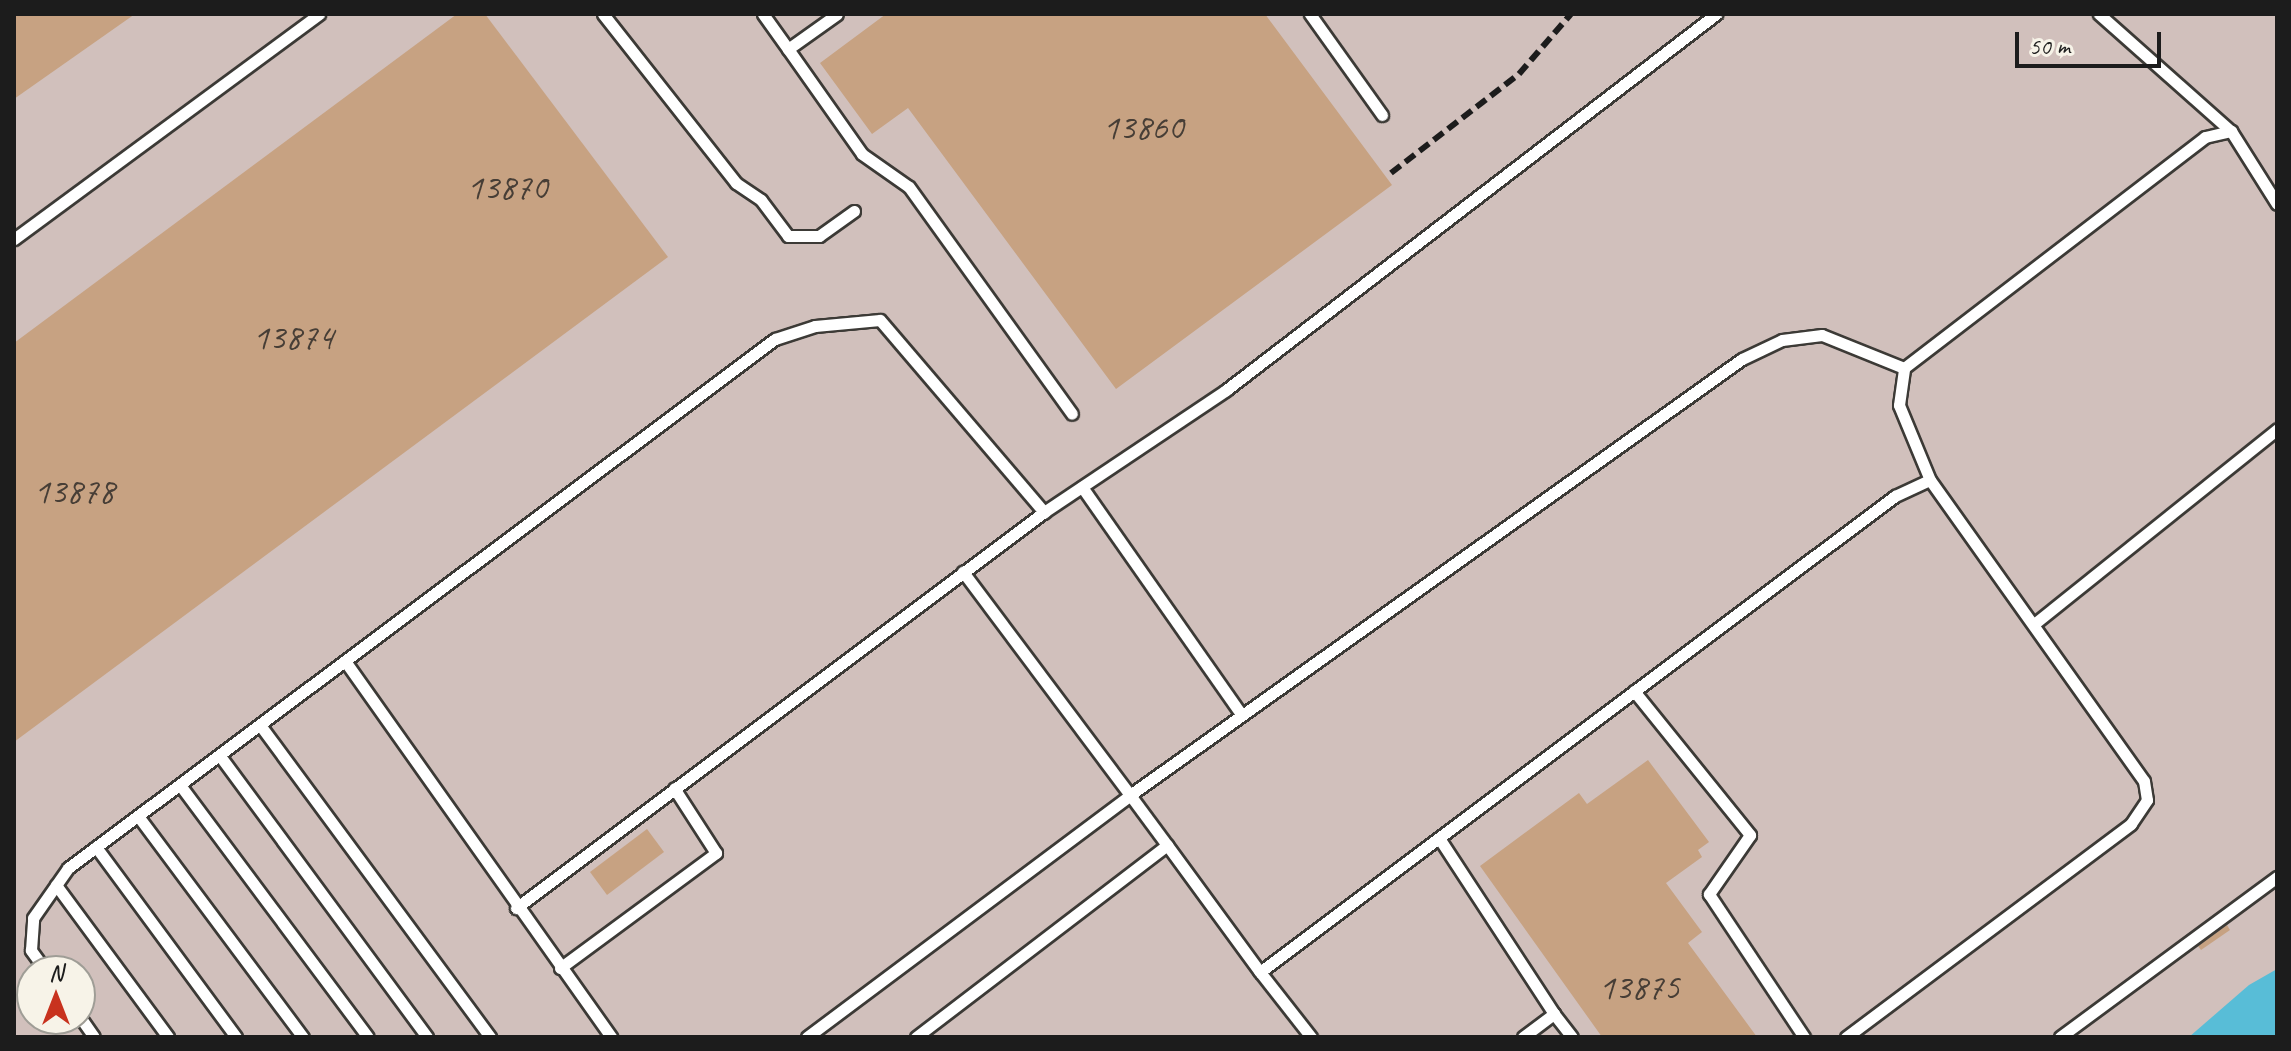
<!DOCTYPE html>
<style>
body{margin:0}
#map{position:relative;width:2291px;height:1051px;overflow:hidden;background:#efe5c9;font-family:Caveat,sans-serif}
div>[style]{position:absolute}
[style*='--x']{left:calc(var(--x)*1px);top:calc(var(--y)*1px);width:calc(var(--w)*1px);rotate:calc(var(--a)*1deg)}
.industrial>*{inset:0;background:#d1c0bc}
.water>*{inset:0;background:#58bdd7}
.building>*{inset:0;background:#c7a282}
.roads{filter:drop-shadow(2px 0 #3c3a36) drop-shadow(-2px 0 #3c3a36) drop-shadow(0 2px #3c3a36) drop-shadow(0 -2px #3c3a36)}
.lane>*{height:11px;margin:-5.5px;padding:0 5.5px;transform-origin:5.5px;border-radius:5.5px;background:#fff}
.rail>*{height:6px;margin-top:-3px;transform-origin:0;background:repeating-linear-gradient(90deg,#1c1c1c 0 12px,transparent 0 18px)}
span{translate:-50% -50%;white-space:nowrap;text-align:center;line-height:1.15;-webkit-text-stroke:6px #f7f3e8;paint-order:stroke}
.number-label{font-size:36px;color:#473e36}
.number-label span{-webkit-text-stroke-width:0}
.frame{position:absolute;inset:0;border:16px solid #1c1c1c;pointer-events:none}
.north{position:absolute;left:16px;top:955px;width:80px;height:80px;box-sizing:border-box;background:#f7f3e8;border:2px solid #9f9d96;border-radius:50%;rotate:0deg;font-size:22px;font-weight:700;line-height:32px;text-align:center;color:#1c1c1c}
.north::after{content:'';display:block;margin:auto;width:28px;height:36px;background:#c8321e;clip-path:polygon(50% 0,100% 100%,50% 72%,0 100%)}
.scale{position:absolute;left:2015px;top:32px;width:146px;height:36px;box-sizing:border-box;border:4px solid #1c1c1c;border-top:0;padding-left:10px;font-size:24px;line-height:28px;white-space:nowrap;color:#1c1c1c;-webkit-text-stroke:6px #f7f3e8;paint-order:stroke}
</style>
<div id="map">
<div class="industrial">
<div style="clip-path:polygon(evenodd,14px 14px,2277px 14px,2277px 1037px,14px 1037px,14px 14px,32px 971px,80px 971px,80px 1019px,32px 1019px,32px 971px)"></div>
</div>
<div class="water">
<div style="clip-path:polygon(2277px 969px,2277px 1037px,2189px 1037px,2249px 985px)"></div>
</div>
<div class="building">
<div style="clip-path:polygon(14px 14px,135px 14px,14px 99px)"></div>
<div style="clip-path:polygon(457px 14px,485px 14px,668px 257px,14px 742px,14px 343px)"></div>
<div style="clip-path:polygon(886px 14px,1265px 14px,1392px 185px,1116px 389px,908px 108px,872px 134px,820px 63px)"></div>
<div style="clip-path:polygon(1648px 760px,1709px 842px,1698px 850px,1702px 857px,1666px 883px,1702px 932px,1688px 943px,1757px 1037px,1602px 1037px,1480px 866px,1579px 793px,1587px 804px)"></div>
<div style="clip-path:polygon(647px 829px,664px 852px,607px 895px,590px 872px)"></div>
<div style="clip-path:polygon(2227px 925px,2230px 930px,2201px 950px,2198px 946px)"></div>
</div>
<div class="roads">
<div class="lane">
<div style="--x:603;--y:14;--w:215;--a:51.8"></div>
<div style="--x:736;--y:183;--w:30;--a:34"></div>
<div style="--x:761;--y:200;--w:45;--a:53.1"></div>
<div style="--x:788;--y:236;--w:31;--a:0"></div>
<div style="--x:819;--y:236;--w:43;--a:-35.5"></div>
<div style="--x:763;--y:14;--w:43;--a:54.5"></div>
<div style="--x:788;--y:49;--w:60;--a:-35.5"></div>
<div style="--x:1310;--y:14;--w:124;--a:54.5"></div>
<div style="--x:2099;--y:14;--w:176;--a:41.6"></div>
<div style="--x:788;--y:49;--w:128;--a:54.8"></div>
<div style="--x:862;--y:154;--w:57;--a:35.1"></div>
<div style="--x:909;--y:187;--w:279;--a:54.3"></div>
<div style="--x:14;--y:239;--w:379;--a:-36.4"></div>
<div style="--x:1930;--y:480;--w:81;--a:-112.5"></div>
<div style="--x:1899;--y:405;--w:37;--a:-82"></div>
<div style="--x:1904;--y:368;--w:379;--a:-37.5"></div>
<div style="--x:2205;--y:137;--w:27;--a:-13"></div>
<div style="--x:2231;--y:131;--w:86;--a:57.8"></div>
<div style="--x:1082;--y:487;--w:277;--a:55"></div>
<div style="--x:2034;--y:624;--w:312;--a:-38.7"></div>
<div style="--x:345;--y:661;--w:461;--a:54.7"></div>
<div style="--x:1634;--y:691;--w:185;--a:51.1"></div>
<div style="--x:1750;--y:835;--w:72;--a:124.8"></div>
<div style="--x:1709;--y:894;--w:172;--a:56.4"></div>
<div style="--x:260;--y:725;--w:388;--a:53.6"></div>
<div style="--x:220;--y:756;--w:349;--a:53.6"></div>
<div style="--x:180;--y:785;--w:314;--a:53.3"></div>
<div style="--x:138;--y:816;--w:276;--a:53.3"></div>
<div style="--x:1439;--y:838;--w:210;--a:56.8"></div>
<div style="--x:1167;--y:845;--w:62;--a:-126.5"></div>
<div style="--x:1130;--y:795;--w:751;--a:-35.47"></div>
<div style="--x:1742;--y:359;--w:44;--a:-25.4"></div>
<div style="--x:1782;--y:340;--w:40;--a:-7.1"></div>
<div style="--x:1822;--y:335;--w:88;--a:21.9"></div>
<div style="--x:96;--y:847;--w:236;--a:53.6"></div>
<div style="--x:56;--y:885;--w:189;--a:53.6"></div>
<div style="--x:516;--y:908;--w:660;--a:-36.87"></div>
<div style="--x:560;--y:968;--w:194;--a:-36.4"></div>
<div style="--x:716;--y:853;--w:77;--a:-122.9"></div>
<div style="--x:46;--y:971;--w:26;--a:-126"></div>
<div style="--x:31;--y:950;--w:32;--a:-86"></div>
<div style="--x:33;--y:918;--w:61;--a:-55"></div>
<div style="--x:68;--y:868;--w:883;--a:-36.81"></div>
<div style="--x:775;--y:339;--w:42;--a:-18"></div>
<div style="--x:815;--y:326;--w:65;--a:-5.3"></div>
<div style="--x:880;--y:320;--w:253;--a:49.5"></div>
<div style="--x:1044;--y:512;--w:219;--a:-33.8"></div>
<div style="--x:1226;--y:390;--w:618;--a:-37.5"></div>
<div style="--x:1260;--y:972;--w:83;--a:51.9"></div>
<div style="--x:80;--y:1017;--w:24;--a:55"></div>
<div style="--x:807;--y:1037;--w:404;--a:-36.8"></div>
<div style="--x:1130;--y:795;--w:279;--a:-126.8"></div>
<div style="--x:916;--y:1037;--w:316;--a:-37.4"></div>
<div style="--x:1167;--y:845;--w:157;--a:53.8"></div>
<div style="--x:1260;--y:972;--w:794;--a:-36.86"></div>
<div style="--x:1895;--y:496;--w:38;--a:-25"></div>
<div style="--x:1930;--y:480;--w:369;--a:54.6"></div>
<div style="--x:2144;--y:781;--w:19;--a:81"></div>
<div style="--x:2147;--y:800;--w:29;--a:124"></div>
<div style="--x:2131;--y:824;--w:356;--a:143.2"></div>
<div style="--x:1523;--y:1037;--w:39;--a:-37"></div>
<div style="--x:1554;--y:1014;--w:29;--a:52"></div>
<div style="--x:2060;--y:1037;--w:270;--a:-36.4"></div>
</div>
</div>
<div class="rail">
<div style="--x:1391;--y:173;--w:162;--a:-37.7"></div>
<div style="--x:1519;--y:74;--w:79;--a:-49.1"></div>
</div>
<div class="number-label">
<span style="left:1143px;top:128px">13860</span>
<span style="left:507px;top:188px">13870</span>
<span style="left:293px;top:338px">13874</span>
<span style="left:74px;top:492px">13878</span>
<span style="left:1639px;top:988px">13875</span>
</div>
<div class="frame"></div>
<div class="north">N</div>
<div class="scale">50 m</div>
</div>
